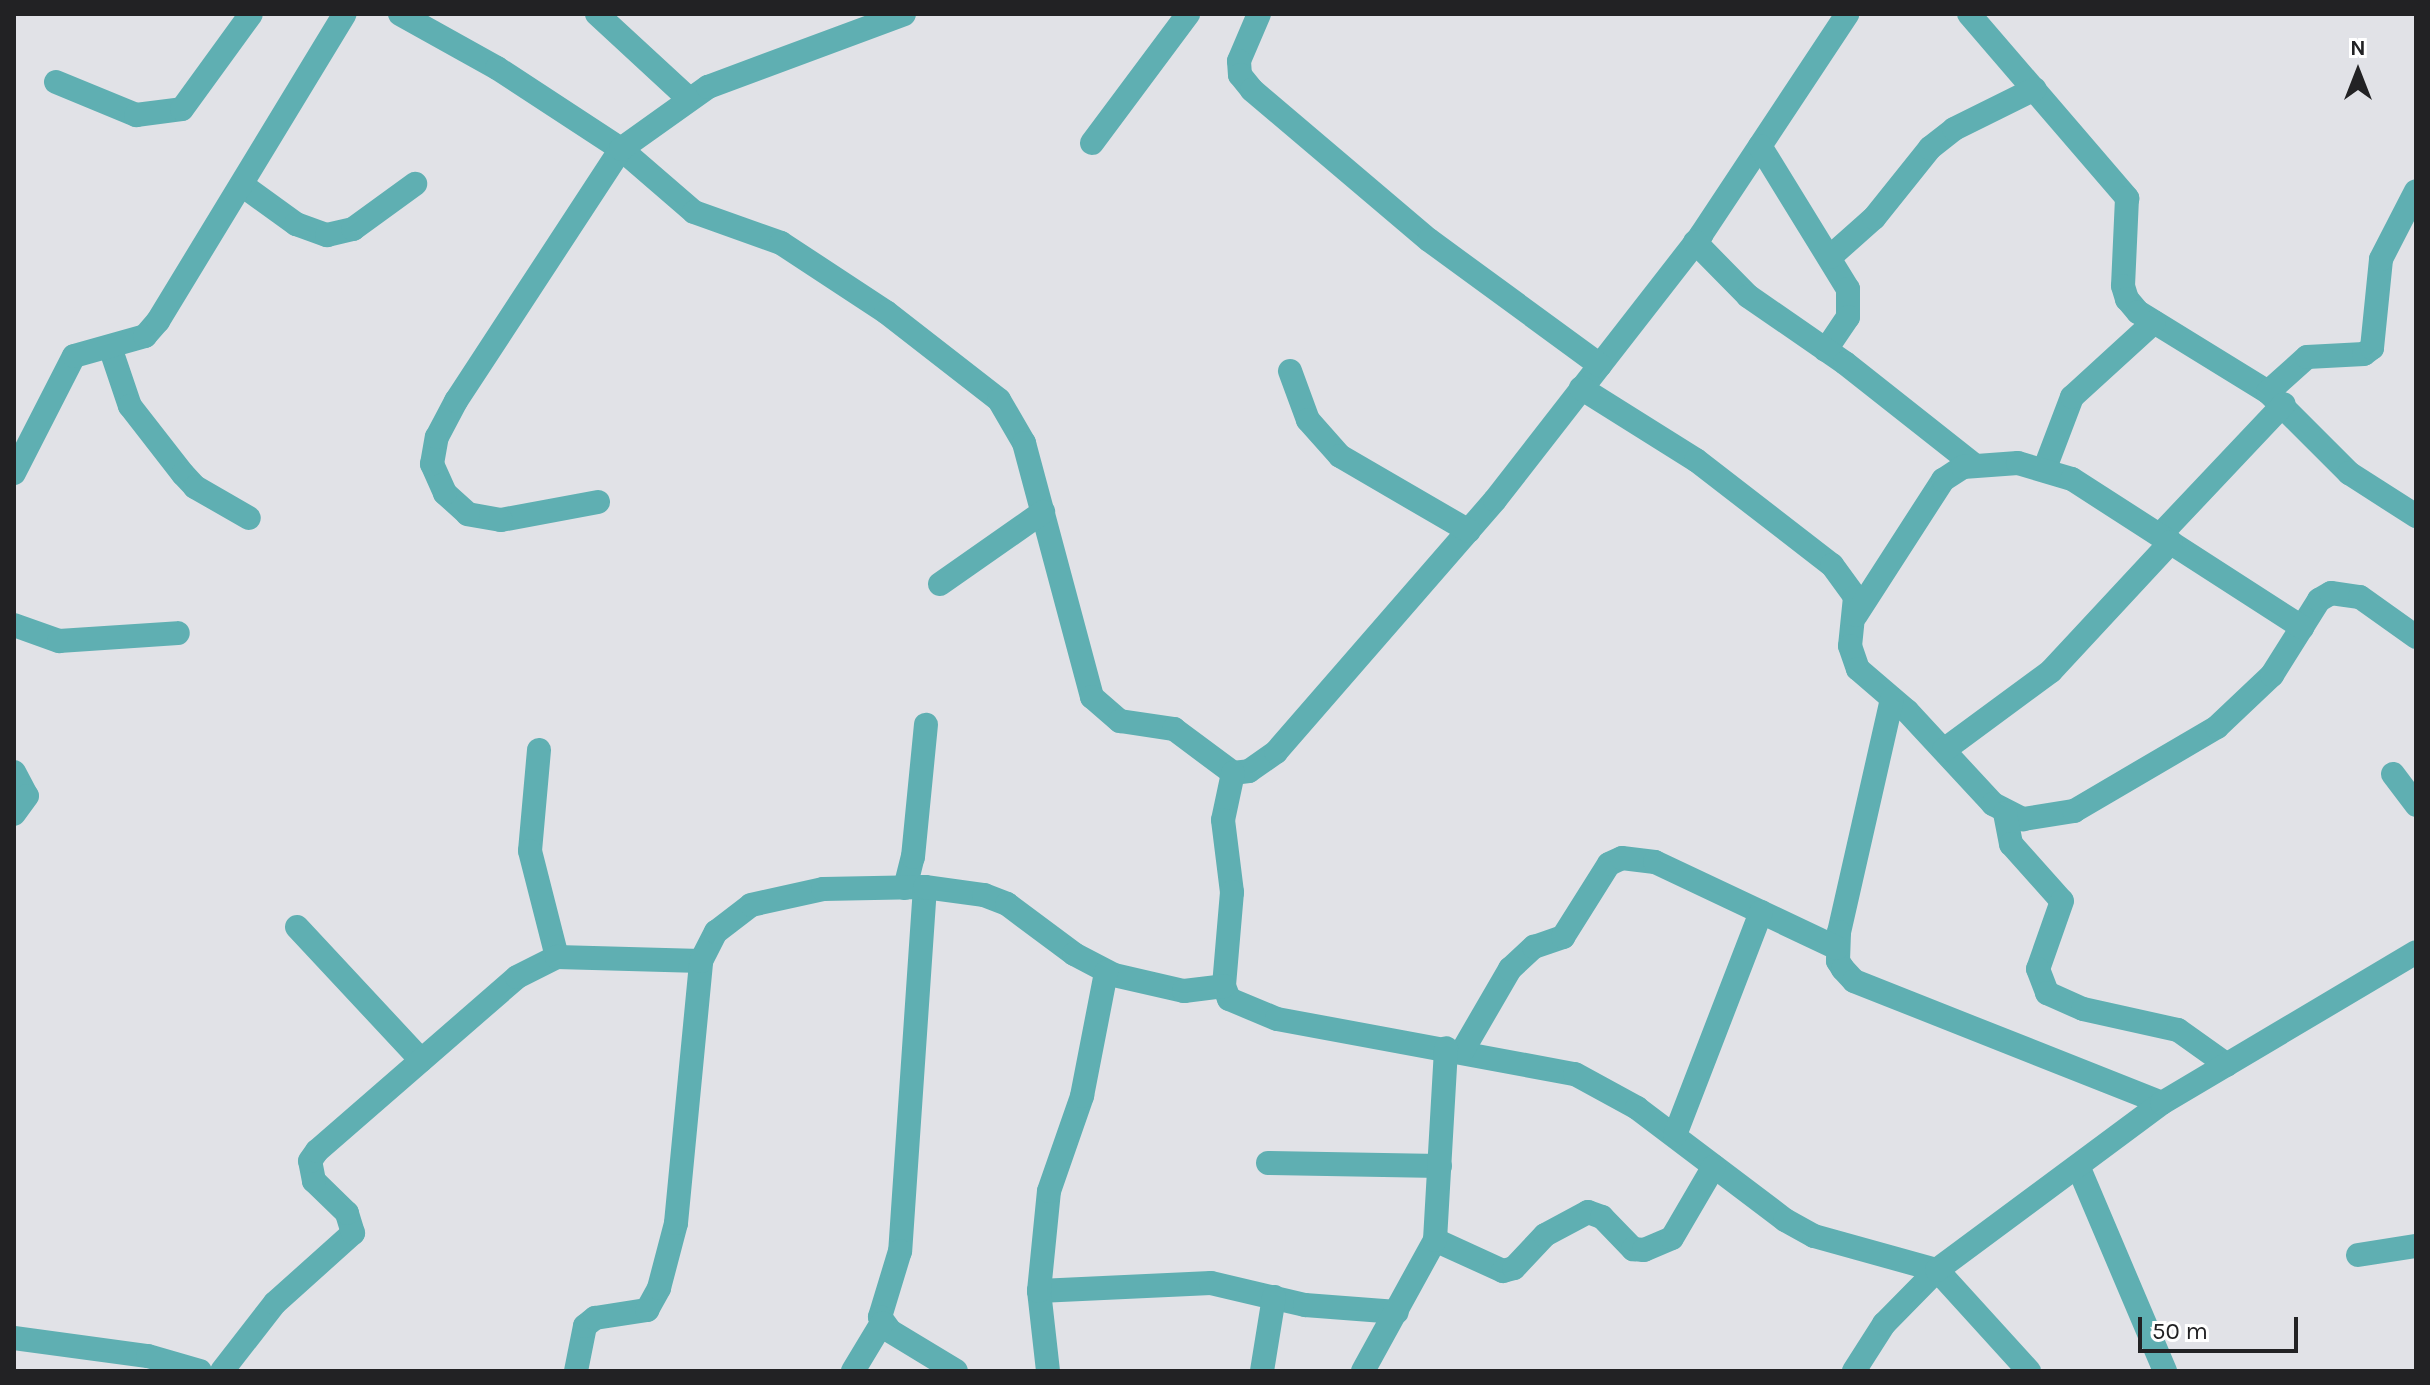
<!DOCTYPE html>
<style>
body{margin:0}
#map{position:relative;width:2430px;height:1385px;overflow:hidden;background:#e1e2e7;font-family:Karla,sans-serif}
div>[style]{position:absolute}
[style*='--x']{left:calc(var(--x)*1px);top:calc(var(--y)*1px);width:calc(var(--w)*1px);rotate:calc(var(--a)*1deg)}
.minor>*{height:24px;margin:-12px;padding:0 12px;transform-origin:12px;border-radius:12px;background:#5fafb2}
span{translate:-50% -50%;white-space:nowrap;text-align:center;line-height:1.15;-webkit-text-stroke:7px #fff;paint-order:stroke}
.frame{position:absolute;inset:0;border:16px solid #222224;pointer-events:none}
.north{position:absolute;left:2318px;top:32px;width:80px;height:80px;-webkit-text-stroke:6px #fff;paint-order:stroke;rotate:0deg;font-size:22px;font-weight:700;line-height:32px;text-align:center;color:#222224}
.north::after{content:'';display:block;margin:auto;width:28px;height:36px;background:#222224;clip-path:polygon(50% 0,100% 100%,50% 72%,0 100%)}
.scale{position:absolute;left:2138px;top:1317px;width:160px;height:36px;box-sizing:border-box;border:4px solid #222224;border-top:0;padding-left:10px;font-size:24px;line-height:28px;white-space:nowrap;color:#222224;-webkit-text-stroke:6px #fff;paint-order:stroke}
</style>
<div id="map">
<div class="minor">
<div style="--x:400;--y:14;--w:111;--a:29.1"></div>
<div style="--x:497;--y:68;--w:148;--a:33.2"></div>
<div style="--x:621;--y:149;--w:96;--a:40.8"></div>
<div style="--x:694;--y:212;--w:92;--a:19.6"></div>
<div style="--x:781;--y:243;--w:126;--a:33.3"></div>
<div style="--x:886;--y:312;--w:143;--a:37.9"></div>
<div style="--x:999;--y:400;--w:50;--a:59.8"></div>
<div style="--x:1024;--y:443;--w:263;--a:75"></div>
<div style="--x:1092;--y:697;--w:37;--a:41"></div>
<div style="--x:1120;--y:721;--w:55;--a:8.4"></div>
<div style="--x:1174;--y:729;--w:74;--a:36.7"></div>
<div style="--x:1233;--y:773;--w:16;--a:-7"></div>
<div style="--x:1249;--y:771;--w:33;--a:-35"></div>
<div style="--x:1276;--y:752;--w:334;--a:-49"></div>
<div style="--x:1495;--y:500;--w:336;--a:-52.1"></div>
<div style="--x:1701;--y:235;--w:265;--a:-56.5"></div>
<div style="--x:597;--y:14;--w:124;--a:42.7"></div>
<div style="--x:1259;--y:14;--w:51;--a:113.1"></div>
<div style="--x:1239;--y:61;--w:14;--a:86"></div>
<div style="--x:1240;--y:75;--w:19;--a:51"></div>
<div style="--x:1252;--y:90;--w:232;--a:40.3"></div>
<div style="--x:1429;--y:240;--w:212;--a:36.2"></div>
<div style="--x:1969;--y:14;--w:243;--a:49.3"></div>
<div style="--x:2127;--y:198;--w:88;--a:92.6"></div>
<div style="--x:2123;--y:286;--w:14;--a:73"></div>
<div style="--x:2127;--y:299;--w:17;--a:50"></div>
<div style="--x:2138;--y:312;--w:153;--a:31.6"></div>
<div style="--x:2268;--y:392;--w:115;--a:45"></div>
<div style="--x:2349;--y:473;--w:80;--a:32.7"></div>
<div style="--x:56;--y:82;--w:87;--a:22.4"></div>
<div style="--x:136;--y:115;--w:46;--a:-7.4"></div>
<div style="--x:182;--y:109;--w:117;--a:-54"></div>
<div style="--x:1092;--y:143;--w:161;--a:-53.3"></div>
<div style="--x:1760;--y:146;--w:168;--a:58.4"></div>
<div style="--x:1848;--y:289;--w:28;--a:90"></div>
<div style="--x:1848;--y:317;--w:40;--a:124"></div>
<div style="--x:242;--y:185;--w:67;--a:35.8"></div>
<div style="--x:296;--y:224;--w:33;--a:20"></div>
<div style="--x:327;--y:235;--w:27;--a:-13"></div>
<div style="--x:353;--y:229;--w:77;--a:-36"></div>
<div style="--x:1695;--y:242;--w:76;--a:45.5"></div>
<div style="--x:1748;--y:296;--w:118;--a:34.6"></div>
<div style="--x:1845;--y:363;--w:164;--a:38.3"></div>
<div style="--x:1830;--y:257;--w:59;--a:-41.6"></div>
<div style="--x:1874;--y:218;--w:90;--a:-51.3"></div>
<div style="--x:1930;--y:148;--w:31;--a:-38"></div>
<div style="--x:1954;--y:129;--w:90;--a:-26.3"></div>
<div style="--x:111;--y:350;--w:59;--a:71.3"></div>
<div style="--x:130;--y:406;--w:86;--a:52.1"></div>
<div style="--x:183;--y:474;--w:18;--a:47"></div>
<div style="--x:195;--y:487;--w:62;--a:29.9"></div>
<div style="--x:1290;--y:371;--w:52;--a:69.8"></div>
<div style="--x:1308;--y:420;--w:48;--a:48.4"></div>
<div style="--x:1340;--y:456;--w:149;--a:30.2"></div>
<div style="--x:1581;--y:388;--w:136;--a:32.1"></div>
<div style="--x:1696;--y:460;--w:172;--a:37.7"></div>
<div style="--x:1832;--y:565;--w:39;--a:54"></div>
<div style="--x:1855;--y:597;--w:49;--a:95.8"></div>
<div style="--x:1850;--y:646;--w:24;--a:71"></div>
<div style="--x:1858;--y:669;--w:65;--a:40.6"></div>
<div style="--x:1907;--y:711;--w:127;--a:47.2"></div>
<div style="--x:1993;--y:804;--w:34;--a:27"></div>
<div style="--x:2023;--y:819;--w:52;--a:-8.9"></div>
<div style="--x:2074;--y:811;--w:166;--a:-30.4"></div>
<div style="--x:2217;--y:727;--w:76;--a:-43.4"></div>
<div style="--x:2272;--y:675;--w:89;--a:-57.9"></div>
<div style="--x:2319;--y:600;--w:14;--a:-30"></div>
<div style="--x:2331;--y:593;--w:29;--a:8"></div>
<div style="--x:2360;--y:597;--w:69;--a:35.5"></div>
<div style="--x:2268;--y:392;--w:52;--a:-41.9"></div>
<div style="--x:2307;--y:357;--w:57;--a:-3"></div>
<div style="--x:2364;--y:354;--w:10;--a:-37"></div>
<div style="--x:2372;--y:348;--w:89;--a:-84.2"></div>
<div style="--x:2381;--y:259;--w:76;--a:-62.8"></div>
<div style="--x:2045;--y:468;--w:76;--a:-69.2"></div>
<div style="--x:2072;--y:397;--w:111;--a:-42.4"></div>
<div style="--x:14;--y:473;--w:131;--a:-62.9"></div>
<div style="--x:74;--y:356;--w:74;--a:-15.7"></div>
<div style="--x:145;--y:336;--w:20;--a:-49"></div>
<div style="--x:158;--y:321;--w:359;--a:-58.7"></div>
<div style="--x:598;--y:502;--w:99;--a:169.5"></div>
<div style="--x:501;--y:520;--w:34;--a:-170"></div>
<div style="--x:468;--y:514;--w:31;--a:-138"></div>
<div style="--x:445;--y:493;--w:32;--a:-114"></div>
<div style="--x:432;--y:464;--w:27;--a:-80"></div>
<div style="--x:437;--y:437;--w:41;--a:-62.2"></div>
<div style="--x:456;--y:401;--w:301;--a:-56.8"></div>
<div style="--x:621;--y:149;--w:107;--a:-35.5"></div>
<div style="--x:708;--y:87;--w:209;--a:-20.4"></div>
<div style="--x:2160;--y:535;--w:180;--a:-46.6"></div>
<div style="--x:940;--y:584;--w:126;--a:-35"></div>
<div style="--x:1856;--y:615;--w:161;--a:-57.2"></div>
<div style="--x:1943;--y:480;--w:24;--a:-33"></div>
<div style="--x:1963;--y:467;--w:55;--a:-4.2"></div>
<div style="--x:2018;--y:463;--w:56;--a:16.5"></div>
<div style="--x:2072;--y:479;--w:274;--a:32.8"></div>
<div style="--x:14;--y:625;--w:48;--a:19.6"></div>
<div style="--x:59;--y:641;--w:119;--a:-3.8"></div>
<div style="--x:1892;--y:699;--w:239;--a:102.8"></div>
<div style="--x:1839;--y:932;--w:29;--a:92"></div>
<div style="--x:1838;--y:961;--w:9;--a:58"></div>
<div style="--x:1843;--y:969;--w:16;--a:47"></div>
<div style="--x:1854;--y:981;--w:331;--a:21.6"></div>
<div style="--x:539;--y:750;--w:101;--a:95.1"></div>
<div style="--x:530;--y:851;--w:109;--a:75.7"></div>
<div style="--x:1944;--y:750;--w:133;--a:-36.4"></div>
<div style="--x:2051;--y:671;--w:176;--a:-47.1"></div>
<div style="--x:14;--y:772;--w:27;--a:62"></div>
<div style="--x:27;--y:796;--w:22;--a:126"></div>
<div style="--x:1233;--y:773;--w:48;--a:102"></div>
<div style="--x:1223;--y:820;--w:73;--a:82.9"></div>
<div style="--x:1232;--y:892;--w:94;--a:94.9"></div>
<div style="--x:1224;--y:986;--w:14;--a:69"></div>
<div style="--x:1229;--y:999;--w:52;--a:22.6"></div>
<div style="--x:1277;--y:1019;--w:303;--a:10.5"></div>
<div style="--x:1575;--y:1074;--w:71;--a:28.7"></div>
<div style="--x:1637;--y:1108;--w:186;--a:37.1"></div>
<div style="--x:1785;--y:1220;--w:33;--a:29"></div>
<div style="--x:1814;--y:1236;--w:128;--a:15.5"></div>
<div style="--x:1937;--y:1270;--w:137;--a:47.7"></div>
<div style="--x:2393;--y:774;--w:39;--a:53"></div>
<div style="--x:2005;--y:813;--w:32;--a:79"></div>
<div style="--x:2011;--y:844;--w:76;--a:48.2"></div>
<div style="--x:2062;--y:901;--w:72;--a:109.4"></div>
<div style="--x:2038;--y:969;--w:26;--a:69"></div>
<div style="--x:2047;--y:993;--w:39;--a:24"></div>
<div style="--x:2083;--y:1009;--w:97;--a:12.5"></div>
<div style="--x:2178;--y:1030;--w:60;--a:35.5"></div>
<div style="--x:925;--y:887;--w:365;--a:93.9"></div>
<div style="--x:900;--y:1251;--w:69;--a:106.9"></div>
<div style="--x:880;--y:1317;--w:17;--a:54"></div>
<div style="--x:890;--y:1331;--w:77;--a:31.2"></div>
<div style="--x:905;--y:888;--w:32;--a:-76"></div>
<div style="--x:913;--y:857;--w:133;--a:-84.4"></div>
<div style="--x:297;--y:927;--w:182;--a:47"></div>
<div style="--x:1463;--y:1050;--w:94;--a:-59.9"></div>
<div style="--x:1510;--y:969;--w:33;--a:-43"></div>
<div style="--x:1534;--y:947;--w:31;--a:-19"></div>
<div style="--x:1563;--y:937;--w:86;--a:-57.8"></div>
<div style="--x:1609;--y:864;--w:14;--a:-25"></div>
<div style="--x:1622;--y:858;--w:33;--a:7"></div>
<div style="--x:1655;--y:862;--w:201;--a:25.3"></div>
<div style="--x:1675;--y:1135;--w:239;--a:-68.9"></div>
<div style="--x:1268;--y:1163;--w:172;--a:1"></div>
<div style="--x:2078;--y:1166;--w:223;--a:67"></div>
<div style="--x:1435;--y:1240;--w:75;--a:24.5"></div>
<div style="--x:1503;--y:1271;--w:11;--a:-15"></div>
<div style="--x:1514;--y:1268;--w:45;--a:-46.8"></div>
<div style="--x:1545;--y:1235;--w:49;--a:-28.1"></div>
<div style="--x:1588;--y:1212;--w:15;--a:20"></div>
<div style="--x:1602;--y:1217;--w:45;--a:45.9"></div>
<div style="--x:1633;--y:1249;--w:11;--a:5"></div>
<div style="--x:1644;--y:1250;--w:30;--a:-23"></div>
<div style="--x:1672;--y:1238;--w:83;--a:-59.7"></div>
<div style="--x:2358;--y:1255;--w:59;--a:-8.8"></div>
<div style="--x:1039;--y:1291;--w:172;--a:-2.7"></div>
<div style="--x:1211;--y:1283;--w:97;--a:13.2"></div>
<div style="--x:1305;--y:1305;--w:92;--a:4.4"></div>
<div style="--x:14;--y:1338;--w:135;--a:7.7"></div>
<div style="--x:148;--y:1356;--w:54;--a:16.1"></div>
<div style="--x:222;--y:1371;--w:86;--a:-52.1"></div>
<div style="--x:275;--y:1303;--w:105;--a:-41.9"></div>
<div style="--x:353;--y:1233;--w:21;--a:-107"></div>
<div style="--x:347;--y:1213;--w:46;--a:-135.9"></div>
<div style="--x:314;--y:1181;--w:20;--a:-101"></div>
<div style="--x:310;--y:1161;--w:12;--a:-55"></div>
<div style="--x:317;--y:1151;--w:265;--a:-41"></div>
<div style="--x:517;--y:977;--w:45;--a:-26.6"></div>
<div style="--x:557;--y:957;--w:144;--a:1.6"></div>
<div style="--x:576;--y:1371;--w:46;--a:-78.7"></div>
<div style="--x:585;--y:1326;--w:13;--a:-39"></div>
<div style="--x:595;--y:1318;--w:53;--a:-8.7"></div>
<div style="--x:647;--y:1310;--w:25;--a:-61"></div>
<div style="--x:659;--y:1288;--w:67;--a:-75.3"></div>
<div style="--x:676;--y:1223;--w:263;--a:-84.5"></div>
<div style="--x:701;--y:961;--w:33;--a:-63"></div>
<div style="--x:716;--y:932;--w:44;--a:-37.6"></div>
<div style="--x:751;--y:905;--w:74;--a:-12.5"></div>
<div style="--x:823;--y:889;--w:102;--a:-1.1"></div>
<div style="--x:925;--y:887;--w:60;--a:7.7"></div>
<div style="--x:984;--y:895;--w:25;--a:21"></div>
<div style="--x:1007;--y:904;--w:84;--a:36.7"></div>
<div style="--x:1074;--y:954;--w:45;--a:27.7"></div>
<div style="--x:1114;--y:975;--w:72;--a:12.9"></div>
<div style="--x:1184;--y:991;--w:40;--a:-7.1"></div>
<div style="--x:853;--y:1371;--w:56;--a:-58.9"></div>
<div style="--x:1048;--y:1371;--w:81;--a:-96.4"></div>
<div style="--x:1039;--y:1291;--w:100;--a:-84.3"></div>
<div style="--x:1049;--y:1191;--w:101;--a:-70.8"></div>
<div style="--x:1082;--y:1096;--w:126;--a:-79"></div>
<div style="--x:1262;--y:1371;--w:75;--a:-80.8"></div>
<div style="--x:1363;--y:1371;--w:149;--a:-61.2"></div>
<div style="--x:1435;--y:1240;--w:192;--a:-86.7"></div>
<div style="--x:1854;--y:1371;--w:56;--a:-57.4"></div>
<div style="--x:1884;--y:1324;--w:76;--a:-45.5"></div>
<div style="--x:1937;--y:1270;--w:280;--a:-36.6"></div>
<div style="--x:2162;--y:1103;--w:295;--a:-30.7"></div>
</div>
<div class="frame"></div>
<div class="north">N</div>
<div class="scale">50 m</div>
</div>
